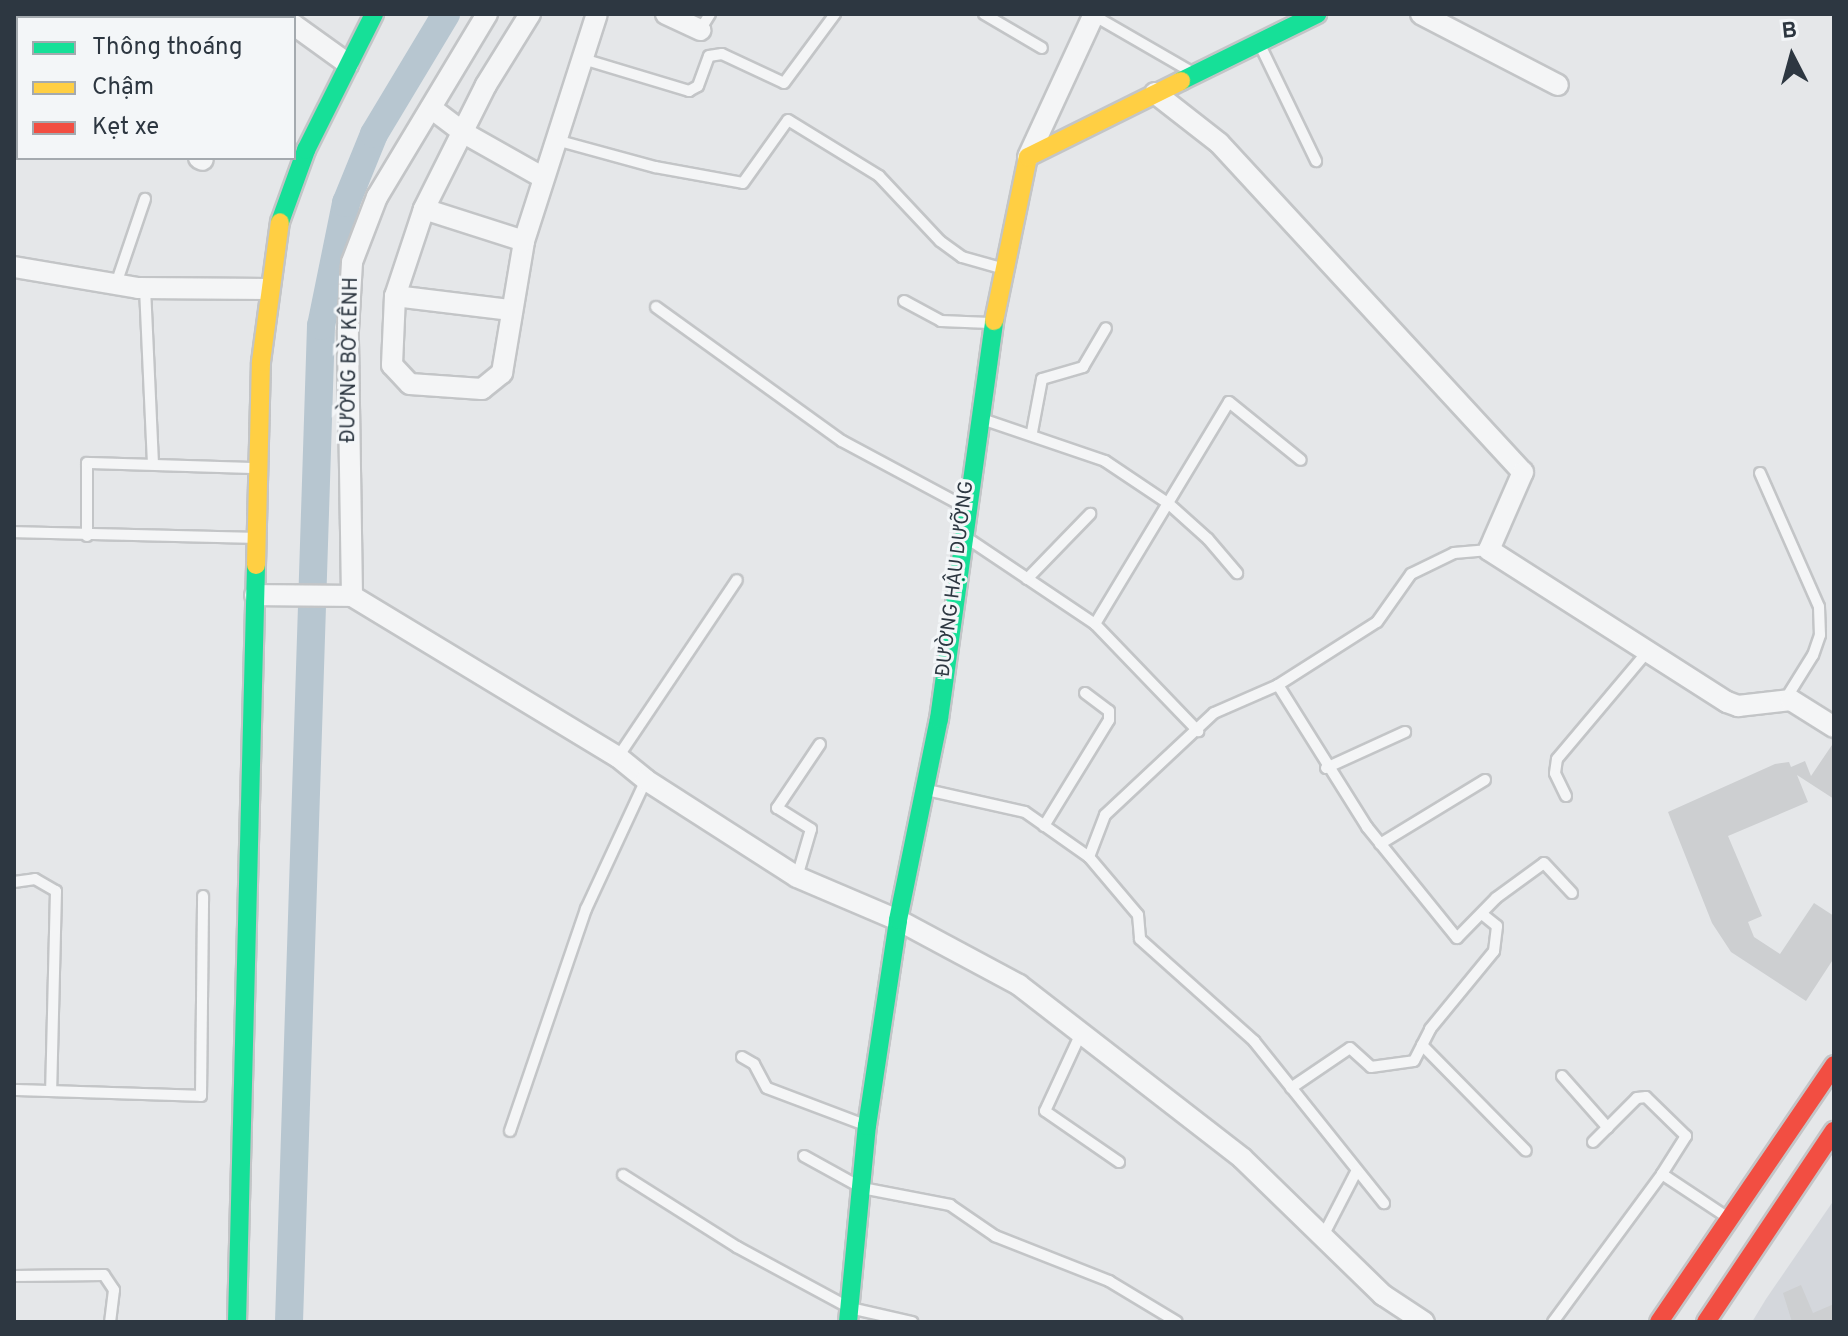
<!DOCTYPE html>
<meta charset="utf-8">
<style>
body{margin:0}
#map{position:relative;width:1848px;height:1336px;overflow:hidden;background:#e5e7e9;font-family:Overpass,sans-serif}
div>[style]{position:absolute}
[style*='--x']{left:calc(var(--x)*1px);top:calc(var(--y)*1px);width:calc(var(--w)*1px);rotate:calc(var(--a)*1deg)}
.built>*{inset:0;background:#d4d7dc}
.river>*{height:28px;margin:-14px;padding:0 14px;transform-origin:14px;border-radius:14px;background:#b7c6d0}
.building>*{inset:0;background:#cdcfd1}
.roads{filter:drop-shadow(2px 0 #c3c5c7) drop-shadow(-2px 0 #c3c5c7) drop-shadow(0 2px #c3c5c7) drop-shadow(0 -2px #c3c5c7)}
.lane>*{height:10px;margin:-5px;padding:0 5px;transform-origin:5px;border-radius:5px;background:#f4f5f6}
.street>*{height:20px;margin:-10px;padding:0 10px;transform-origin:10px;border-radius:10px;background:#f4f5f6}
.fast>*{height:18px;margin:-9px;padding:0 9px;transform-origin:9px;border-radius:9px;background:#16e098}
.slow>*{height:18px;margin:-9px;padding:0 9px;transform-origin:9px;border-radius:9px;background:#ffcf43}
.jam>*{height:18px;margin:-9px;padding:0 9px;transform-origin:9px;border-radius:9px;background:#f24e42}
span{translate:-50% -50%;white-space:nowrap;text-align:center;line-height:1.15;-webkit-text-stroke:6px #f3f6f8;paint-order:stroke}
.street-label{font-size:20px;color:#2d3741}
.frame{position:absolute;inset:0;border:16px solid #2d3741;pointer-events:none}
.legend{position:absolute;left:16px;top:16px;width:280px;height:144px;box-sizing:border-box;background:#f3f6f8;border:2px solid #a4aaaf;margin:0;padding:10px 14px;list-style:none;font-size:24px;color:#2d3741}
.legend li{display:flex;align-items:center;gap:16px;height:40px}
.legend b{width:40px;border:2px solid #a4aaaf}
.north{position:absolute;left:1752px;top:16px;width:80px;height:80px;-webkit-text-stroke:6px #f3f6f8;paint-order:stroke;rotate:354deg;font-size:22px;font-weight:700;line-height:32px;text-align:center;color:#2d3741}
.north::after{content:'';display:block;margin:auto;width:28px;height:36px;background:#2d3741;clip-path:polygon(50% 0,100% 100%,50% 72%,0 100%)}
</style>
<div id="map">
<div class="built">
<div style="clip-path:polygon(1834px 1200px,1834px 1322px,1752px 1322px,1766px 1299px)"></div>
</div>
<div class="river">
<div style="--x:289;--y:1322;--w:997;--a:-88.16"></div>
<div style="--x:321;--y:326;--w:126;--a:-78.5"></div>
<div style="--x:346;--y:203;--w:74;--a:-67.9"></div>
<div style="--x:374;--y:134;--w:140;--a:-59"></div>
</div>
<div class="building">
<div style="clip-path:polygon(1834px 742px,1834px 799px,1797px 775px,1808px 802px,1728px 836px,1762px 916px,1748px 922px,1754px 937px,1780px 954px,1814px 903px,1834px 916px,1834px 958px,1806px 1001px,1731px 952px,1712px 923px,1668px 812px,1775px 764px,1789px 762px,1791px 767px,1805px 761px,1811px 776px)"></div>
<div style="clip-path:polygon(1801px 1285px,1813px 1313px,1834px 1304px,1834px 1322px,1792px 1322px,1783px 1293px)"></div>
</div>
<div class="roads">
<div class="lane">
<div style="--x:984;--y:14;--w:67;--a:30.4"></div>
<div style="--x:1093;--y:15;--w:112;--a:30"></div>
<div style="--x:700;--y:30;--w:19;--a:-58"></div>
<div style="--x:1260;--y:45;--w:129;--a:64.2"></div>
<div style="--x:583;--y:59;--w:111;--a:16.8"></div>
<div style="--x:689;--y:91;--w:10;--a:-29"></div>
<div style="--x:698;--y:86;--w:32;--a:-70"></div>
<div style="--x:709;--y:56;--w:13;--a:-9"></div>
<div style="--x:722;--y:54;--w:68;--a:25.1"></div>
<div style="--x:784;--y:83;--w:86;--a:-53.5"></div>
<div style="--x:556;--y:140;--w:103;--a:15.3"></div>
<div style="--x:655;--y:167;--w:89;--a:10.3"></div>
<div style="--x:743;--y:183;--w:77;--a:-54.5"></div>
<div style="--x:788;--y:120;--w:107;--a:31.6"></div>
<div style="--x:879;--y:176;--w:89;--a:46.8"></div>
<div style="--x:940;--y:241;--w:27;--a:36"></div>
<div style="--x:962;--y:257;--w:41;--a:15.8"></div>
<div style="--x:116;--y:284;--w:90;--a:-71.2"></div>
<div style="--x:145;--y:288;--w:175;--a:87.4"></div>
<div style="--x:904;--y:301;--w:42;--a:28.4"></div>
<div style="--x:941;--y:321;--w:49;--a:2.3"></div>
<div style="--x:656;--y:307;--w:229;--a:35.8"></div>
<div style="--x:842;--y:441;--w:137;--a:28.2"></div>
<div style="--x:979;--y:418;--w:133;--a:18.8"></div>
<div style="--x:1105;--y:461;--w:77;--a:33.9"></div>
<div style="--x:1169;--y:504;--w:52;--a:41.9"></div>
<div style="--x:1208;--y:539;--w:45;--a:49.5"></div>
<div style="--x:1032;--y:432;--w:54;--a:-79.3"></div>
<div style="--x:1042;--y:379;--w:43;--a:-16.3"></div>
<div style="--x:1083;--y:367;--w:45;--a:-59.5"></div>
<div style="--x:1760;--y:473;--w:146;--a:66.2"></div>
<div style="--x:1819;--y:607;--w:28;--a:88"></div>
<div style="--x:1820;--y:635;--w:21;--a:109"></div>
<div style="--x:1813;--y:655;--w:53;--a:121.9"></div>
<div style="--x:14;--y:532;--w:240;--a:1.4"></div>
<div style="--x:87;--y:536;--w:73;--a:-90"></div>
<div style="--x:87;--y:463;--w:168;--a:1.7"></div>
<div style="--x:964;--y:536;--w:158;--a:33.9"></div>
<div style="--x:1095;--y:624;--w:149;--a:46.1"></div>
<div style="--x:1027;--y:579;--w:91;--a:-45.9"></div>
<div style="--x:1095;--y:624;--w:259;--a:-58.9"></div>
<div style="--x:1229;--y:402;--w:92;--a:38.9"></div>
<div style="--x:1278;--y:685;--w:168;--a:57.9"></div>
<div style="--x:1367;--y:827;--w:143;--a:51"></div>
<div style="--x:1457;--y:938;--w:56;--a:-45.7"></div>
<div style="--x:1496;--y:898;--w:59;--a:-36.1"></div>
<div style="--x:1544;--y:863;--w:41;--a:47"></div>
<div style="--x:618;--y:757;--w:213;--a:-56.1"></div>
<div style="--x:1326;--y:768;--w:87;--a:-24.5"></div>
<div style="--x:927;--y:790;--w:100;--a:12.7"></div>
<div style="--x:1025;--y:812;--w:78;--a:35.1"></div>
<div style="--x:1089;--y:857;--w:76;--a:49.8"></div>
<div style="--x:1138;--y:915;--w:24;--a:85"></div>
<div style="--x:1140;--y:939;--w:153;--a:41.8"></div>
<div style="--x:1254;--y:1041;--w:208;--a:51.3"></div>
<div style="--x:1566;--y:796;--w:25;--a:-116"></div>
<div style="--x:1555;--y:773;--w:14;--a:-82"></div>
<div style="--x:1557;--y:759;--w:141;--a:-49.9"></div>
<div style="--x:1044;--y:826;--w:124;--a:-58.5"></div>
<div style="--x:1109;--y:720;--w:9;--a:-90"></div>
<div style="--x:1109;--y:711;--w:30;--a:-143"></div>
<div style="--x:1380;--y:844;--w:123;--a:-31.4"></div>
<div style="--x:1089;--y:857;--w:45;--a:-69.1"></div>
<div style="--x:1105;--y:815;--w:149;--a:-43.1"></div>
<div style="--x:1214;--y:713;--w:70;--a:-23.6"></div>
<div style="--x:1278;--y:685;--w:117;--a:-32.5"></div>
<div style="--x:1377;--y:622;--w:59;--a:-54.7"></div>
<div style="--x:1411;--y:574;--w:48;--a:-26"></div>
<div style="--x:1454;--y:553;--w:35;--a:-5"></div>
<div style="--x:797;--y:877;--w:50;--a:-73.7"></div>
<div style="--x:811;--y:829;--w:40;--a:-148"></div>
<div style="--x:777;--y:808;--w:77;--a:-56.1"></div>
<div style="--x:14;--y:882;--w:21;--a:-8"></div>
<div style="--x:35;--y:879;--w:24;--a:30"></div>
<div style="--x:56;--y:891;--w:198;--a:91.4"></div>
<div style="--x:1082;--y:1031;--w:88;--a:114.8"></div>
<div style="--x:1045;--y:1111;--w:90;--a:34.6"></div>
<div style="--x:1422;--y:1045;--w:148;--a:45.5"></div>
<div style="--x:742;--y:1057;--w:14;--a:30"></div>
<div style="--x:754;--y:1064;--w:27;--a:62"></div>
<div style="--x:767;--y:1088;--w:105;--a:20.7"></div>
<div style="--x:1562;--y:1076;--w:69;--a:48.5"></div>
<div style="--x:1291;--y:1088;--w:71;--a:-34.1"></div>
<div style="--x:1350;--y:1048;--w:28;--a:42"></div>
<div style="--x:1371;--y:1067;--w:43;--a:-7.9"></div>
<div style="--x:1414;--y:1061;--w:36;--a:-63"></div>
<div style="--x:1430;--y:1029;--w:101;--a:-50.6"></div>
<div style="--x:1494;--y:951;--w:25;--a:-83"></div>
<div style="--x:1497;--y:926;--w:19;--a:-141"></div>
<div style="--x:14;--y:1090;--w:187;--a:1.8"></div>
<div style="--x:201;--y:1096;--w:200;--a:-89.4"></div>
<div style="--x:510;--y:1131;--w:235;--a:-71.1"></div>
<div style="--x:586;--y:909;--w:142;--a:-65.1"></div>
<div style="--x:1593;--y:1142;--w:62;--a:-45"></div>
<div style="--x:1637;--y:1098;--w:9;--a:-6"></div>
<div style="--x:1646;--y:1097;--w:56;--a:44.3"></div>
<div style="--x:1686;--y:1136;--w:45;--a:122.3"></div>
<div style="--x:804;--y:1156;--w:66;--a:28.9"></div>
<div style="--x:862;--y:1188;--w:90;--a:10.9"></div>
<div style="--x:950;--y:1205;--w:55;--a:34.6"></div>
<div style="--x:995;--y:1236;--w:123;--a:21.5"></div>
<div style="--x:1109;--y:1281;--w:79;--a:31.1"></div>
<div style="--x:623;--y:1175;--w:135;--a:32.3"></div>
<div style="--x:737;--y:1247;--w:128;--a:28.4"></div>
<div style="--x:850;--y:1308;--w:64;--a:12.7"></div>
<div style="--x:1324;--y:1234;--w:70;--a:-62.7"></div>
<div style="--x:14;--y:1276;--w:90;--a:-0.6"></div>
<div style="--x:104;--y:1275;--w:18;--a:56"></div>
<div style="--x:114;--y:1290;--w:32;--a:97"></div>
<div style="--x:1553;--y:1322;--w:184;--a:-53.6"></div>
<div style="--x:1662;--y:1174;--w:78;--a:33.5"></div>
</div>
<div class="street">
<div style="--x:530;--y:14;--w:84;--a:121.8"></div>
<div style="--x:486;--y:85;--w:139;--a:116.6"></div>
<div style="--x:424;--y:209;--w:92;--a:108.4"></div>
<div style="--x:395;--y:296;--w:69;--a:92.5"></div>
<div style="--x:392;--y:365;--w:26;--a:47"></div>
<div style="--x:410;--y:384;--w:72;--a:4"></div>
<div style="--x:482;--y:389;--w:26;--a:-39"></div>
<div style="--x:502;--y:373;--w:134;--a:-80.5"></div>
<div style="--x:524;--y:241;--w:238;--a:-72.2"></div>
<div style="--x:666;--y:14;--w:38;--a:25"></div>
<div style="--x:1421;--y:14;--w:154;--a:27.4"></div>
<div style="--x:205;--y:18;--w:4;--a:-63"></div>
<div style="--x:294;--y:25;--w:67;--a:35.8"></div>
<div style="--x:14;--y:46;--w:5;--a:37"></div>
<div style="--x:1155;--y:93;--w:81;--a:38"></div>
<div style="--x:1219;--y:143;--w:448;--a:47.3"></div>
<div style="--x:1523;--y:472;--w:85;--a:113.6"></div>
<div style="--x:1489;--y:550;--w:282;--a:32.6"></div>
<div style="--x:1727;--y:702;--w:12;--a:20"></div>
<div style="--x:1738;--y:706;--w:53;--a:-6.5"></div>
<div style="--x:1791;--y:700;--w:51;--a:32.1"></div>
<div style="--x:431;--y:108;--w:41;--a:37.1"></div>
<div style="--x:464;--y:133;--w:90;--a:29.4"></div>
<div style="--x:1028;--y:157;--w:157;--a:-65.2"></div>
<div style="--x:199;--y:158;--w:4;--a:27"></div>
<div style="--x:424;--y:209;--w:105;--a:17.7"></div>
<div style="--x:14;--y:267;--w:126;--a:9.6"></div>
<div style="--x:138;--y:288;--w:131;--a:0.4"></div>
<div style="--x:395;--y:296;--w:117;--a:6.9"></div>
<div style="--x:255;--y:595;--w:97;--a:0.6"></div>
<div style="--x:352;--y:596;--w:311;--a:31.2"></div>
<div style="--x:618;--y:757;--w:36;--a:39"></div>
<div style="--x:646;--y:780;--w:179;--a:32.7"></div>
<div style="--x:797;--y:877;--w:110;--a:23.1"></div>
<div style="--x:898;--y:920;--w:137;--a:28.2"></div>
<div style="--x:1019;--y:985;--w:282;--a:37.8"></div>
<div style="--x:1242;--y:1158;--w:197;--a:44.2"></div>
<div style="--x:1383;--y:1295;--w:49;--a:33.4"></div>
<div style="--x:352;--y:596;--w:266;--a:-90.9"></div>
<div style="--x:348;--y:330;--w:68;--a:-86.6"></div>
<div style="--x:352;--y:262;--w:70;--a:-69"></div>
<div style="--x:377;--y:197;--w:214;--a:-59"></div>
</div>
<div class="fast">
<div style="--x:1181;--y:81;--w:152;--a:-26.2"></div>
<div style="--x:280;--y:222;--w:77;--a:-70.1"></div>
<div style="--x:306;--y:150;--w:152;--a:-63.4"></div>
<div style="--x:237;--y:1322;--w:757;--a:-88.56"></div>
<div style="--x:848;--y:1322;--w:197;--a:-84.5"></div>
<div style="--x:867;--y:1126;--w:208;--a:-81.4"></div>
<div style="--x:898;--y:920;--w:205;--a:-78.5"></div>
<div style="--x:939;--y:719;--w:402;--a:-82.1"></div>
</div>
<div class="slow">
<div style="--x:994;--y:321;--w:167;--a:-78.3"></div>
<div style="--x:1028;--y:157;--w:171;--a:-26.4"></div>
<div style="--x:256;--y:565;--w:203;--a:-88.6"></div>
<div style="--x:261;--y:362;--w:141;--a:-82.3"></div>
</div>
<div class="jam">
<div style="--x:1659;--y:1322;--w:311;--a:-55.7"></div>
<div style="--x:1706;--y:1322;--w:230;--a:-56.2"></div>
</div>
</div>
<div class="street-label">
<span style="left:351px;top:360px;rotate:-89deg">ĐƯỜNG BỜ KÊNH</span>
<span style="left:956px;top:579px;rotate:-83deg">ĐƯỜNG HẬU DƯỠNG</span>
</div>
<div class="frame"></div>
<ul class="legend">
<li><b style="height:10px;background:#16e098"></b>Thông thoáng</li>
<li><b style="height:10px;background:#ffcf43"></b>Chậm</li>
<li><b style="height:10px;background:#f24e42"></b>Kẹt xe</li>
</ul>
<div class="north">B</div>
</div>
